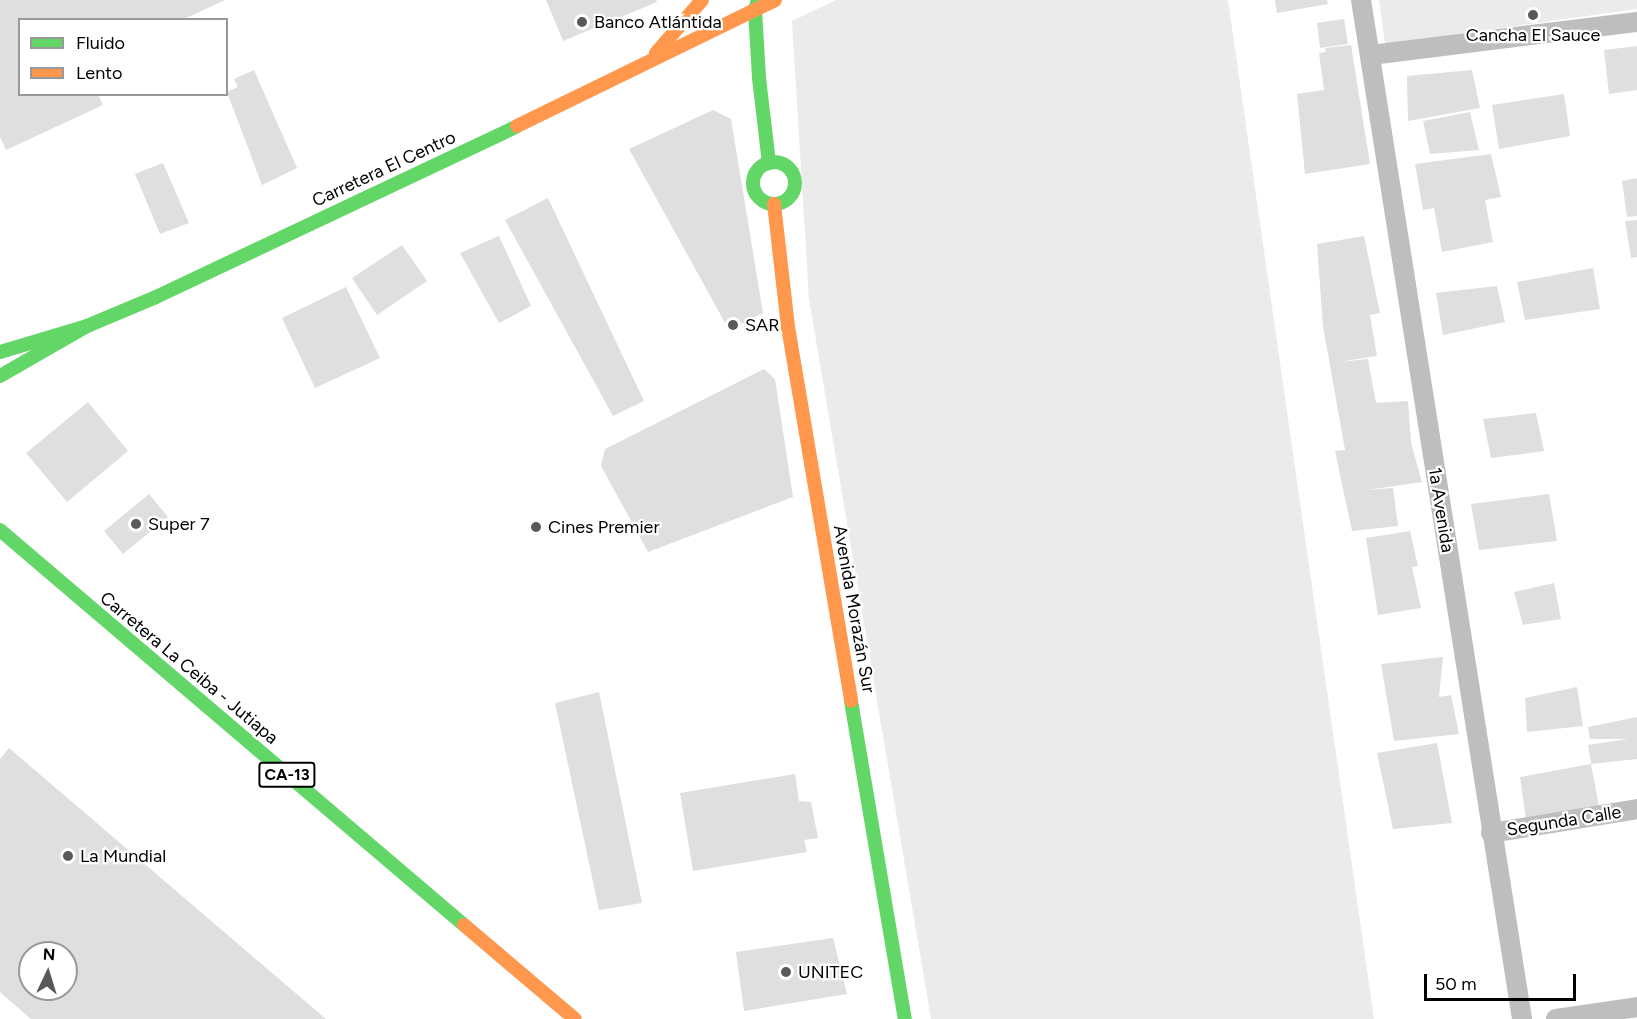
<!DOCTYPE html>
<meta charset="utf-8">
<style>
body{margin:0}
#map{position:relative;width:1637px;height:1019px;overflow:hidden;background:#fff;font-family:Figtree,sans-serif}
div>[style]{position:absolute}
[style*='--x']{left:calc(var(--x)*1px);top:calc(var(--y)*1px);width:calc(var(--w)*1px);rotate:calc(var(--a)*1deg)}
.green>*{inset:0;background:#ebebeb}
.building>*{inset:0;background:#dfdfdf}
.street>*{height:20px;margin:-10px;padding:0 10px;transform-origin:10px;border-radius:10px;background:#bebebe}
.fast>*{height:14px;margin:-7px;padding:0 7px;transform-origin:7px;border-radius:7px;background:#63d668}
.fast>.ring{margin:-7px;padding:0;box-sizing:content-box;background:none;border:14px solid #63d668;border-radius:50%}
.slow>*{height:14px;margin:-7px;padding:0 7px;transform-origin:7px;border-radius:7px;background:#ff974d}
.dots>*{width:16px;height:16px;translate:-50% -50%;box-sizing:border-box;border:3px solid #fff;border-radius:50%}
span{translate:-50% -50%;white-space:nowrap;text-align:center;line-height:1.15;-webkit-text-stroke:4.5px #fff;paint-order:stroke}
.shield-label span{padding:2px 4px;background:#fff;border:2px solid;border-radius:4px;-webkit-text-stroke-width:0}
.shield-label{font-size:16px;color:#000;font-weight:700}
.poi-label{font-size:18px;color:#000}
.left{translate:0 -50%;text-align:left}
.street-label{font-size:18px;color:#000}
.legend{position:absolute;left:18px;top:18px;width:210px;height:78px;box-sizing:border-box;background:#fff;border:2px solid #999;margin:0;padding:8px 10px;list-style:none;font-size:18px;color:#000}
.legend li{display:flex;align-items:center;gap:12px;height:30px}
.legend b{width:30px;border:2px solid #999}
.north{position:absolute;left:18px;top:941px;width:60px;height:60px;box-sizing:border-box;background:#fff;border:2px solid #999;border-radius:50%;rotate:4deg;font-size:16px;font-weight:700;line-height:24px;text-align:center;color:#000}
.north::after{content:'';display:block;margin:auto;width:21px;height:27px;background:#595959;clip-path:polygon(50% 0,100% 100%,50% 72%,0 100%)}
.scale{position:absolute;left:1424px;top:974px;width:152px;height:27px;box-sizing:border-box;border:3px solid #000;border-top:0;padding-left:8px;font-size:18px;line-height:21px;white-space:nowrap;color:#000;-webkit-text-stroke:4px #fff;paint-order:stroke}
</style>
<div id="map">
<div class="green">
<div style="clip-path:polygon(836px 0,1228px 0,1374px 1019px,931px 1019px,809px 299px,792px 21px)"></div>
<div style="clip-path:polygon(1379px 0,1637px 0,1637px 9px,1385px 44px)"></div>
</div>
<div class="building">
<div style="clip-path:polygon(0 0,225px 0,182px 20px,20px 20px,20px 94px,98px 94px,103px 105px,6px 150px,0 137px)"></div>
<div style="clip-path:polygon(546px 0,656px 0,657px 2px,563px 41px)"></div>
<div style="clip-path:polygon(1275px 0,1327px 0,1328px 4px,1277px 13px)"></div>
<div style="clip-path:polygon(1344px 19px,1348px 44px,1320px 48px,1317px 23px)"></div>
<div style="clip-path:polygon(1351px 45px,1370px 164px,1305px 174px,1297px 94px,1324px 90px,1319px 53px,1326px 52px,1325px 48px)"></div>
<div style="clip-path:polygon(1637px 46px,1637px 90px,1609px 94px,1604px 50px)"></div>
<div style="clip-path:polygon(254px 70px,297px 168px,262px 185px,227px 92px,238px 87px,234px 79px)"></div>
<div style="clip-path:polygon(1472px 70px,1480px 108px,1408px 121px,1407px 76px)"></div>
<div style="clip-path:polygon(1564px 94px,1570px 136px,1499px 149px,1492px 105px)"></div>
<div style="clip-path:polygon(713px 110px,731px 119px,763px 313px,729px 330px,629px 149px)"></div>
<div style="clip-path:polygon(1470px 112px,1479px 150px,1430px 154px,1423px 121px)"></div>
<div style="clip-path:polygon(1491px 154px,1501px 197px,1485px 200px,1493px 242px,1442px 252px,1434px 208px,1423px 210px,1415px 164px)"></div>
<div style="clip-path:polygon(163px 163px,189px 223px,160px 234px,135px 174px)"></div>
<div style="clip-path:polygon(1637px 178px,1637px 216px,1627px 217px,1622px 181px)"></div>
<div style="clip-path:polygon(548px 198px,644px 401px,613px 416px,505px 220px)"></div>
<div style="clip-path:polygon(1637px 220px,1637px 257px,1631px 258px,1625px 221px)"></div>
<div style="clip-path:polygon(499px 236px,531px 306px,499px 323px,460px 253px)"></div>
<div style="clip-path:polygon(1364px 236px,1380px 313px,1370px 315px,1377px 356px,1338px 362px,1368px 359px,1376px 403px,1408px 401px,1411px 443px,1422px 482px,1367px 490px,1393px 488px,1398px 526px,1352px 531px,1335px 451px,1345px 450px,1323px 326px,1317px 244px)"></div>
<div style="clip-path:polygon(402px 245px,427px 281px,377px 315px,352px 278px)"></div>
<div style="clip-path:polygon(1593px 268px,1600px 309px,1525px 320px,1517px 282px)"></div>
<div style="clip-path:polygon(1497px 286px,1505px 322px,1443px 335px,1436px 293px)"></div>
<div style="clip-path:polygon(346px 287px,380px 358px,315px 388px,282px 318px)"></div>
<div style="clip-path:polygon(764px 369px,775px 379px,793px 497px,648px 552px,601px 466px,605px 449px)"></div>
<div style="clip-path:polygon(88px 402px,128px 451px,67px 502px,26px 453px)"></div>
<div style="clip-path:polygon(1536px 413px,1544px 451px,1491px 458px,1483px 419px)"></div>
<div style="clip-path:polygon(149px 494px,168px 517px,123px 554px,104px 531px)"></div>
<div style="clip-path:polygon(1549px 494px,1557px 541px,1479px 550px,1471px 504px)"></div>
<div style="clip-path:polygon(1410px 531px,1418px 566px,1412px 567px,1421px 608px,1378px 615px,1366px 538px)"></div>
<div style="clip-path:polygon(1554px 583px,1561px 619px,1523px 625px,1514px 592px)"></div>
<div style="clip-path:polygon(1443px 657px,1439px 697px,1451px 695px,1459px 734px,1394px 741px,1381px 664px)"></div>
<div style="clip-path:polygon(1577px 687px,1583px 726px,1527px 732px,1525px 698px)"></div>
<div style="clip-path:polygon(599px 692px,642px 903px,599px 910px,555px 703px)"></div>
<div style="clip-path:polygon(1637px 717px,1637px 759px,1591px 764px,1588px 745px,1628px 739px,1590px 739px,1588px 727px)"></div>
<div style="clip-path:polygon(1437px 743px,1452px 823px,1393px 829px,1377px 753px)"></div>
<div style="clip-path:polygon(evenodd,9px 748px,326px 1019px,31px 1019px,0 992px,0 759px,9px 748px,30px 953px,66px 953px,66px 989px,30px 989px,30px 953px)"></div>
<div style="clip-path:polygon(1591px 764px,1599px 806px,1526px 819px,1520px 777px)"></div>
<div style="clip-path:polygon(795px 774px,799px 801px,811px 802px,818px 838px,804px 840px,807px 852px,693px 871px,680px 793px)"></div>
<div style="clip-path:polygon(833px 938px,847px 994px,744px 1011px,736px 952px)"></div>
</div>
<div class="street">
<div style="--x:1361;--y:0;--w:1032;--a:81.02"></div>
<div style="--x:1371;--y:55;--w:268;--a:-7.1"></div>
<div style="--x:1491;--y:833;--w:148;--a:-9.3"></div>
<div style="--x:1556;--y:1019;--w:82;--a:-8.4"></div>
</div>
<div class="fast">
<div style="--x:758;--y:0;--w:10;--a:107"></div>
<div style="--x:755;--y:10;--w:68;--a:86.6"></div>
<div style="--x:759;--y:78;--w:86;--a:83.3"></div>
<div class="ring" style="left:753px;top:162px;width:28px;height:28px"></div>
<div style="--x:0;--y:352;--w:91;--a:-16.6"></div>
<div style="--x:87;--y:326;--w:75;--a:-22.8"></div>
<div style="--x:156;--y:297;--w:399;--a:-25.3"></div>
<div style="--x:0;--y:376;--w:100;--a:-29.9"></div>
<div style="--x:0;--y:530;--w:609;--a:40.41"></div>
<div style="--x:851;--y:701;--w:323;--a:80.4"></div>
</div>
<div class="slow">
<div style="--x:656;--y:53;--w:70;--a:-49"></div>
<div style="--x:517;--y:126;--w:287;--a:-26"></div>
<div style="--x:774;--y:204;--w:124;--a:83.5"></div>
<div style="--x:788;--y:327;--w:379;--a:80.4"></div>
<div style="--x:464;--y:925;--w:145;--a:40.3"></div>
</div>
<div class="dots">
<div style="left:1533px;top:15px;background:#595959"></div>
<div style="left:582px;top:22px;background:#595959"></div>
<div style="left:733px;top:325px;background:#595959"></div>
<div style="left:136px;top:524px;background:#595959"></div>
<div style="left:536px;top:527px;background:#595959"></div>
<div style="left:68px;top:856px;background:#595959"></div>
<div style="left:786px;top:972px;background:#595959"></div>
</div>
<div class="shield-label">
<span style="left:287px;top:775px">CA-13</span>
</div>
<div class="poi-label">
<span class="left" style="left:594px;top:22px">Banco Atlántida</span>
<span style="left:1533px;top:35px">Cancha El Sauce</span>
<span class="left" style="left:745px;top:325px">SAR</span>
<span class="left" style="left:148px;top:524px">Super 7</span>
<span class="left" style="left:548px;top:527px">Cines Premier</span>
<span class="left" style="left:80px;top:856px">La Mundial</span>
<span class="left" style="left:798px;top:972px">UNITEC</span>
</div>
<div class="street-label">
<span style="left:384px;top:169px;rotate:-25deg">Carretera El Centro</span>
<span style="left:1441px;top:510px;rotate:81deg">1a Avenida</span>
<span style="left:854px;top:609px;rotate:80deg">Avenida Morazán Sur</span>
<span style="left:189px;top:668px;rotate:40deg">Carretera La Ceiba - Jutiapa</span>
<span style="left:1564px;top:821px;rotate:-9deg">Segunda Calle</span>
</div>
<ul class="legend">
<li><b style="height:8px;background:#63d668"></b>Fluido</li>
<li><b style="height:8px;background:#ff974d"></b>Lento</li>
</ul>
<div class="north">N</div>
<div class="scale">50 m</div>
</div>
